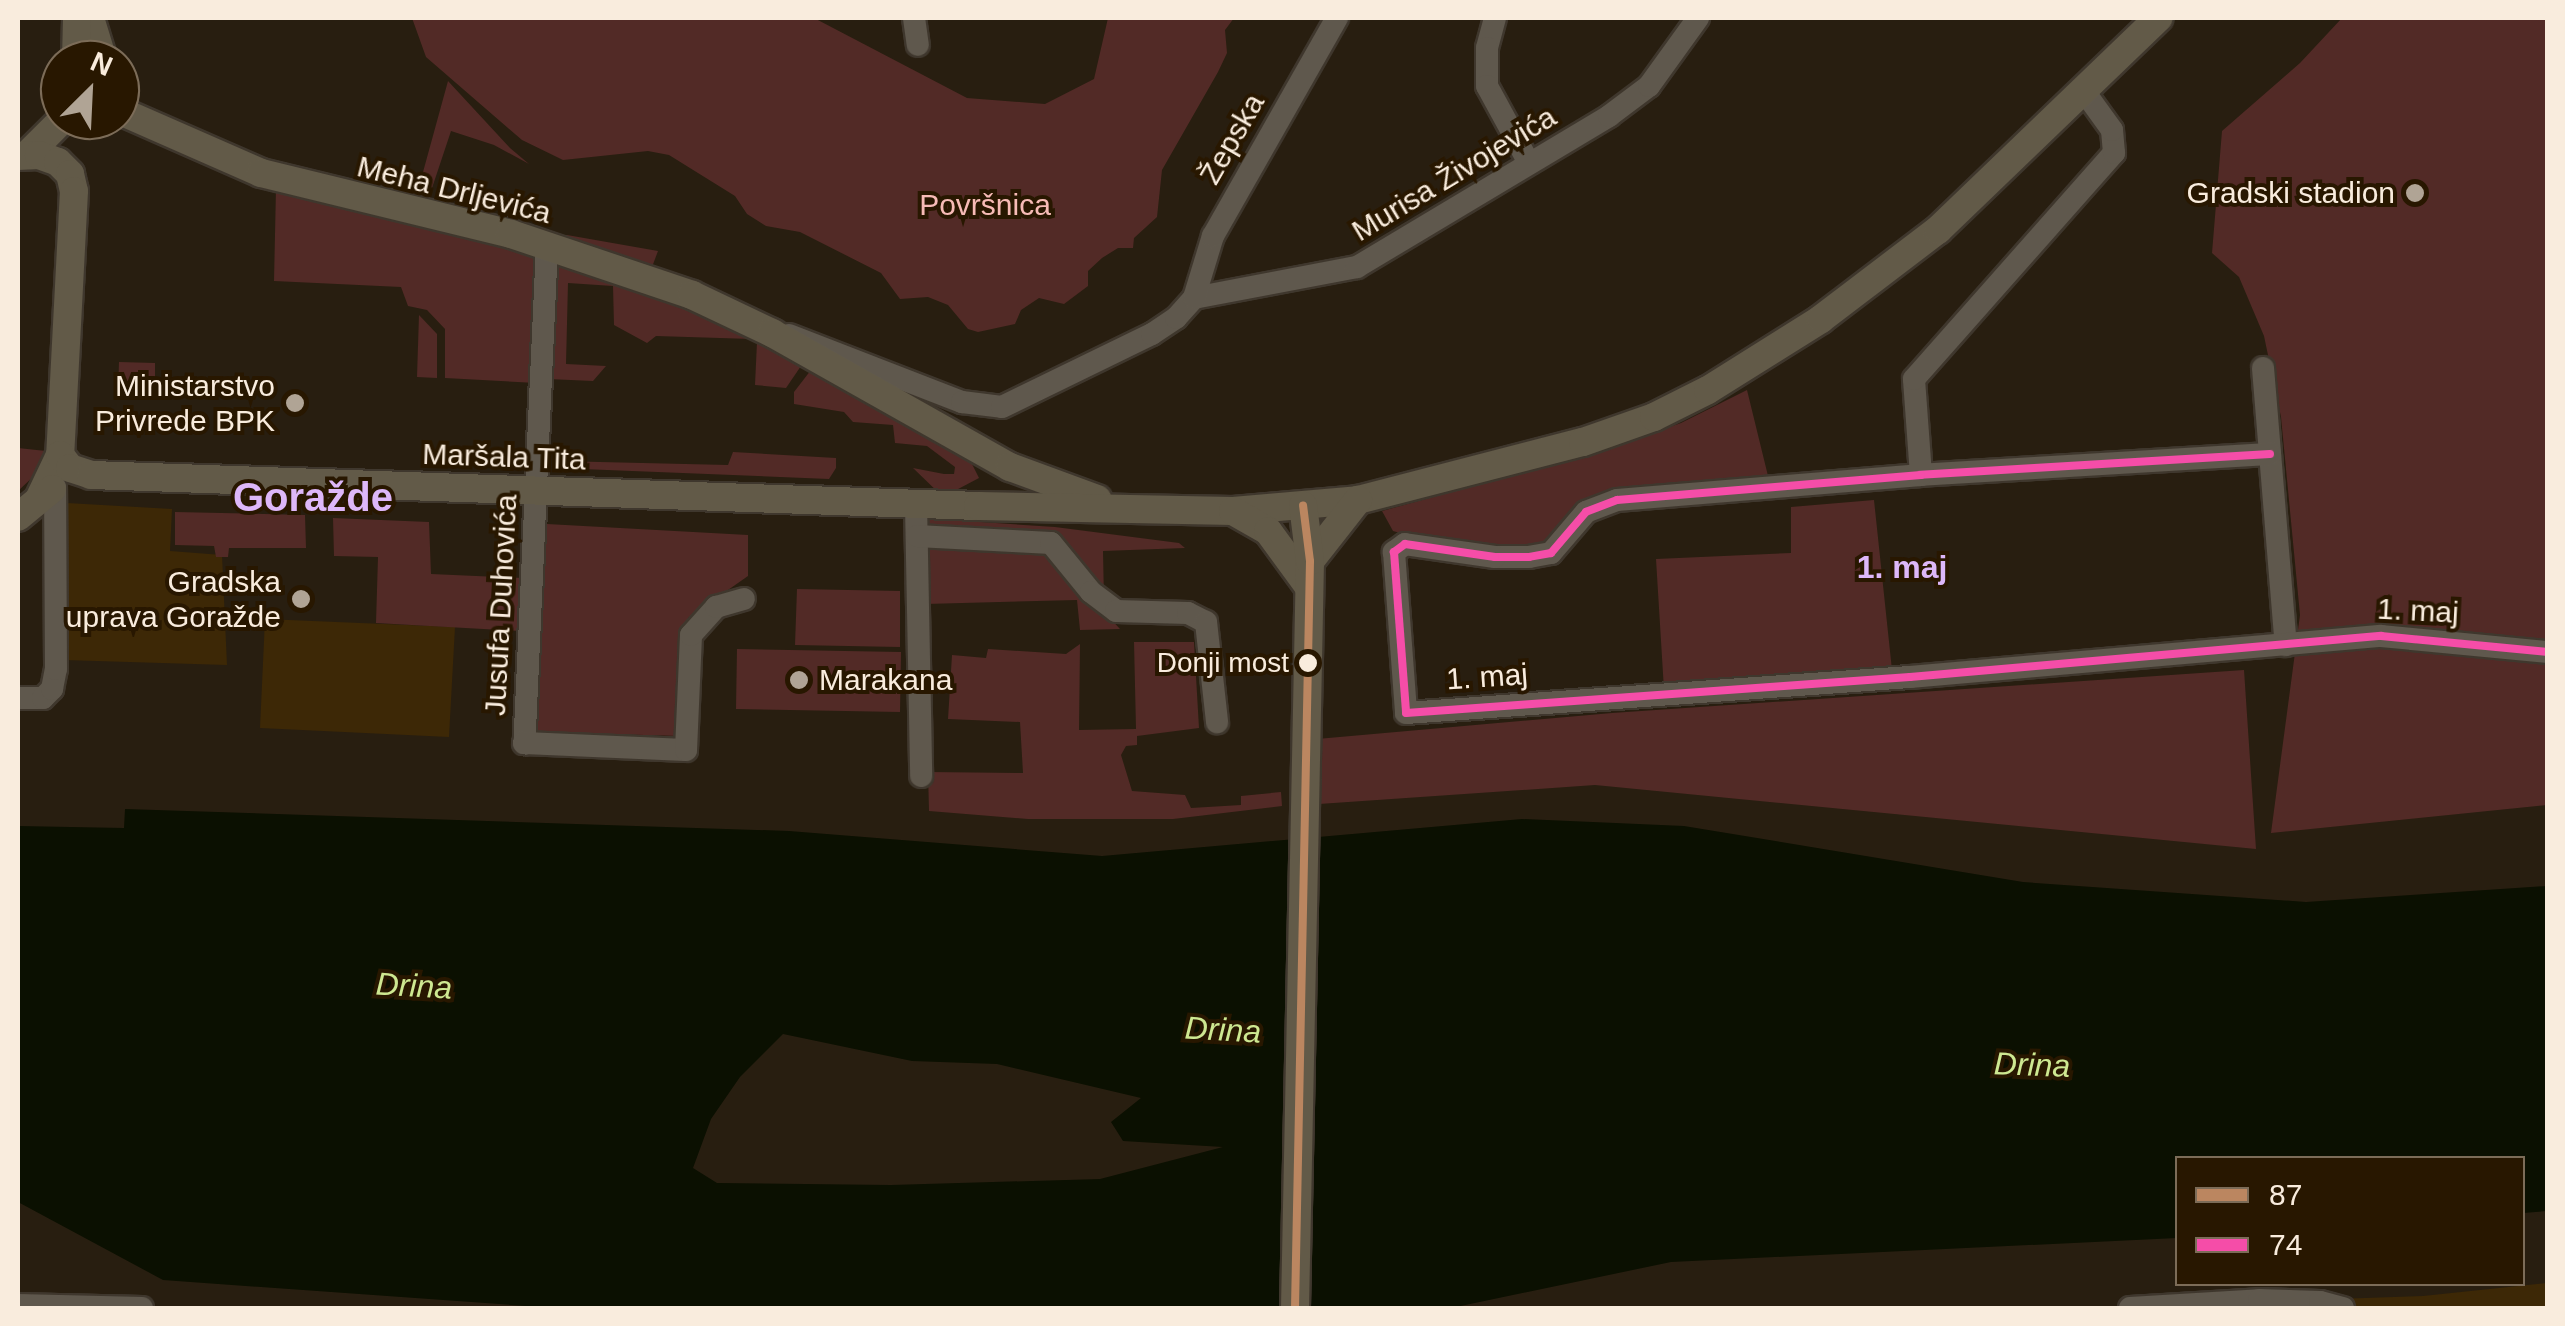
<!DOCTYPE html>
<meta charset="utf-8">
<style>
body{margin:0}
#map{position:relative;width:2565px;height:1326px;overflow:hidden;background:#281e10;font-family:Helvetica,sans-serif}
div>[style]{position:absolute}
[style*='--x']{left:calc(var(--x)*1px);top:calc(var(--y)*1px);width:calc(var(--w)*1px);rotate:calc(var(--a)*1deg)}
.built>*{inset:0;background:#3d2806}
.green>*{inset:0;background:#522a26}
.water>*{inset:0;background:#0b1001}
.roads{filter:drop-shadow(2px 0 #3f372d) drop-shadow(-2px 0 #3f372d) drop-shadow(0 2px #3f372d) drop-shadow(0 -2px #3f372d)}
.minor>*{height:22px;margin:-11px;padding:0 11px;transform-origin:11px;border-radius:11px;background:#5f584d}
.major>*{height:28px;margin:-14px;padding:0 14px;transform-origin:14px;border-radius:14px;background:#625a48}
.bus-1>*{height:8px;margin:-4px;padding:0 4px;transform-origin:4px;border-radius:4px;background:#bb8660}
.bus-2>*{height:8px;margin:-4px;padding:0 4px;transform-origin:4px;border-radius:4px;background:#f54da8}
.dots>*{width:28px;height:28px;translate:-50% -50%;box-sizing:border-box;border:5px solid #281700;border-radius:50%}
span{translate:-50% -50%;white-space:nowrap;text-align:center;line-height:1.15;-webkit-text-stroke:8px #281700;paint-order:stroke}
.bus-label{font-size:28px;color:#f9ecdd}
.right{translate:-100% -50%;text-align:right}
.street-label{font-size:30px;color:#f9ecdd}
.poi-label{font-size:30px;color:#f9ecdd}
.left{translate:0 -50%;text-align:left}
.park-label{font-size:30px;color:#f7bbb6}
.neighbourhood-label{font-size:32px;color:#ddb7f9;font-weight:700}
.water-label{font-size:32px;color:#cee891;font-style:italic}
.district-label{font-size:40px;color:#ddb7f9;font-weight:700}
.frame{position:absolute;inset:0;border:20px solid #f9ecdd;pointer-events:none}
.legend{position:absolute;left:2175px;top:1156px;width:350px;height:130px;box-sizing:border-box;background:#281700;border:2px solid #7c6c58;margin:0;padding:12px 18px;list-style:none;font-size:30px;color:#f9ecdd}
.legend li{display:flex;align-items:center;gap:20px;height:50px}
.legend b{width:50px;border:2px solid #7c6c58}
.north{position:absolute;left:40px;top:40px;width:100px;height:100px;box-sizing:border-box;background:#281700;border:2px solid #7c6c58;border-radius:50%;rotate:24deg;font-size:28px;font-weight:700;line-height:40px;text-align:center;color:#f9ecdd}
.north::after{content:'';display:block;margin:auto;width:35px;height:45px;background:#b0a495;clip-path:polygon(50% 0,100% 100%,50% 72%,0 100%)}
</style>
<div id="map">
<div class="built">
<div style="clip-path:polygon(67px 503px,172px 509px,170px 551px,222px 555px,227px 665px,64px 660px)"></div>
<div style="clip-path:polygon(265px 619px,455px 627px,449px 737px,260px 728px)"></div>
<div style="clip-path:polygon(2547px 1283px,2547px 1308px,2072px 1308px,2423px 1296px)"></div>
</div>
<div class="green">
<div style="clip-path:polygon(412px 18px,814px 18px,967px 98px,1045px 104px,1094px 79px,1108px 18px,1234px 18px,1225px 30px,1227px 53px,1218px 72px,1162px 170px,1157px 217px,1134px 238px,1133px 248px,1118px 248px,1102px 258px,1088px 271px,1088px 286px,1064px 304px,1039px 298px,1021px 310px,1015px 324px,978px 332px,968px 329px,948px 305px,928px 297px,900px 299px,881px 273px,800px 232px,766px 226px,747px 214px,735px 196px,669px 155px,648px 151px,563px 160px,522px 140px,426px 57px)"></div>
<div style="clip-path:polygon(2342px 18px,2547px 18px,2547px 805px,2271px 833px,2300px 615px,2281px 417px,2264px 336px,2239px 277px,2212px 253px,2222px 131px,2300px 63px)"></div>
<div style="clip-path:polygon(448px 81px,510px 148px,529px 164px,494px 145px,451px 131px,432px 188px,420px 183px)"></div>
<div style="clip-path:polygon(276px 188px,528px 252px,540px 266px,536px 383px,445px 378px,445px 329px,427px 310px,408px 306px,401px 287px,274px 281px)"></div>
<div style="clip-path:polygon(521px 235px,567px 235px,658px 251px,649px 275px)"></div>
<div style="clip-path:polygon(556px 261px,638px 289px,752px 339px,656px 336px,647px 343px,614px 325px,613px 286px,568px 283px,566px 364px,606px 366px,593px 381px,548px 379px)"></div>
<div style="clip-path:polygon(419px 315px,437px 334px,437px 378px,417px 377px)"></div>
<div style="clip-path:polygon(757px 342px,801px 366px,786px 388px,755px 385px)"></div>
<div style="clip-path:polygon(119px 362px,155px 363px,155px 380px,138px 395px,118px 393px)"></div>
<div style="clip-path:polygon(811px 370px,968px 456px,979px 478px,943px 497px,913px 468px,944px 474px,954px 474px,955px 467px,927px 446px,895px 443px,893px 425px,853px 422px,844px 412px,794px 404px,794px 392px)"></div>
<div style="clip-path:polygon(1747px 390px,1769px 480px,1591px 497px,1545px 541px,1525px 549px,1418px 538px,1393px 531px,1382px 511px,1601px 451px,1681px 423px)"></div>
<div style="clip-path:polygon(18px 448px,46px 451px,35px 475px,18px 491px)"></div>
<div style="clip-path:polygon(733px 452px,836px 458px,836px 468px,829px 479px,557px 468px,557px 461px,728px 465px)"></div>
<div style="clip-path:polygon(1874px 500px,1892px 670px,1664px 690px,1656px 559px,1791px 553px,1791px 507px)"></div>
<div style="clip-path:polygon(175px 512px,305px 515px,306px 548px,229px 548px,228px 557px,216px 557px,214px 546px,175px 545px)"></div>
<div style="clip-path:polygon(333px 518px,429px 522px,431px 574px,523px 578px,520px 631px,376px 623px,378px 557px,334px 556px)"></div>
<div style="clip-path:polygon(921px 518px,1055px 527px,1179px 543px,1185px 548px,1103px 551px,1104px 600px,1055px 536px,922px 528px)"></div>
<div style="clip-path:polygon(547px 524px,748px 535px,748px 576px,688px 618px,681px 736px,535px 732px)"></div>
<div style="clip-path:polygon(926px 549px,1046px 549px,1120px 629px,1080px 630px,1077px 600px,925px 604px)"></div>
<div style="clip-path:polygon(797px 589px,900px 591px,900px 647px,795px 645px)"></div>
<div style="clip-path:polygon(1134px 642px,1194px 642px,1199px 728px,1137px 736px,1137px 745px,1126px 746px,1121px 755px,1132px 791px,1185px 795px,1191px 808px,1241px 805px,1241px 796px,1281px 792px,1282px 806px,1173px 819px,1028px 819px,929px 811px,928px 772px,1023px 773px,1020px 722px,948px 719px,952px 655px,986px 658px,988px 649px,1066px 654px,1080px 644px,1079px 730px,1136px 729px)"></div>
<div style="clip-path:polygon(737px 649px,901px 652px,900px 712px,736px 709px)"></div>
<div style="clip-path:polygon(2244px 670px,2256px 849px,1595px 785px,1319px 804px,1317px 739px,1612px 713px)"></div>
</div>
<div class="water">
<div style="clip-path:polygon(evenodd,125px 809px,789px 831px,1102px 856px,1522px 819px,1684px 826px,2023px 882px,2306px 902px,2547px 886px,2547px 1211px,2523px 1213px,2522px 1158px,2178px 1158px,2177px 1238px,1671px 1262px,1451px 1308px,554px 1308px,163px 1280px,18px 1202px,18px 826px,124px 828px,125px 809px,783px 1034px,912px 1061px,997px 1064px,1141px 1098px,1111px 1122px,1123px 1141px,1223px 1147px,1100px 1179px,891px 1185px,717px 1183px,693px 1168px,711px 1119px,740px 1077px,783px 1034px)"></div>
</div>
<div class="roads">
<div class="minor">
<div style="--x:914;--y:18;--w:27;--a:82"></div>
<div style="--x:1495;--y:18;--w:31;--a:105"></div>
<div style="--x:1487;--y:48;--w:38;--a:90"></div>
<div style="--x:1487;--y:86;--w:88;--a:61.4"></div>
<div style="--x:547;--y:245;--w:499;--a:92.6"></div>
<div style="--x:524;--y:743;--w:162;--a:2.5"></div>
<div style="--x:686;--y:750;--w:115;--a:-87.5"></div>
<div style="--x:691;--y:635;--w:38;--a:-48"></div>
<div style="--x:716;--y:607;--w:29;--a:-16"></div>
<div style="--x:1194;--y:298;--w:166;--a:-10.8"></div>
<div style="--x:1357;--y:267;--w:294;--a:-30.9"></div>
<div style="--x:1609;--y:116;--w:50;--a:-36.9"></div>
<div style="--x:1649;--y:86;--w:84;--a:-54.2"></div>
<div style="--x:789;--y:335;--w:186;--a:21.2"></div>
<div style="--x:962;--y:402;--w:40;--a:7.1"></div>
<div style="--x:1002;--y:407;--w:167;--a:-26"></div>
<div style="--x:1152;--y:334;--w:29;--a:-34"></div>
<div style="--x:1176;--y:318;--w:27;--a:-48"></div>
<div style="--x:1194;--y:298;--w:65;--a:-73"></div>
<div style="--x:1213;--y:236;--w:251;--a:-60.4"></div>
<div style="--x:2263;--y:368;--w:278;--a:85.3"></div>
<div style="--x:2270;--y:454;--w:350;--a:176.6"></div>
<div style="--x:1921;--y:475;--w:305;--a:175.3"></div>
<div style="--x:1617;--y:500;--w:33;--a:159"></div>
<div style="--x:1586;--y:512;--w:54;--a:130.5"></div>
<div style="--x:1551;--y:553;--w:22;--a:170"></div>
<div style="--x:1529;--y:557;--w:34;--a:180"></div>
<div style="--x:1495;--y:557;--w:91;--a:-171.8"></div>
<div style="--x:1405;--y:544;--w:14;--a:144"></div>
<div style="--x:1394;--y:552;--w:161;--a:85.7"></div>
<div style="--x:1406;--y:713;--w:505;--a:-4.09"></div>
<div style="--x:1910;--y:677;--w:473;--a:-5"></div>
<div style="--x:2381;--y:636;--w:168;--a:5.5"></div>
<div style="--x:1921;--y:475;--w:96;--a:-94.2"></div>
<div style="--x:1914;--y:379;--w:302;--a:-48.5"></div>
<div style="--x:2114;--y:153;--w:23;--a:-95"></div>
<div style="--x:2112;--y:130;--w:49;--a:-125.9"></div>
<div style="--x:916;--y:504;--w:272;--a:88.9"></div>
<div style="--x:917;--y:536;--w:134;--a:3"></div>
<div style="--x:1051;--y:543;--w:63;--a:50.8"></div>
<div style="--x:1091;--y:592;--w:31;--a:37"></div>
<div style="--x:1116;--y:611;--w:72;--a:1.6"></div>
<div style="--x:1188;--y:613;--w:20;--a:27"></div>
<div style="--x:1206;--y:622;--w:101;--a:83.7"></div>
<div style="--x:18;--y:698;--w:25;--a:0"></div>
<div style="--x:43;--y:698;--w:13;--a:-45"></div>
<div style="--x:52;--y:689;--w:20;--a:-79"></div>
<div style="--x:56;--y:669;--w:182;--a:-90.3"></div>
<div style="--x:18;--y:1305;--w:124;--a:1.4"></div>
<div style="--x:2130;--y:1308;--w:129;--a:-3.5"></div>
<div style="--x:2259;--y:1300;--w:61;--a:1.9"></div>
<div style="--x:2320;--y:1302;--w:24;--a:15"></div>
</div>
<div class="major">
<div style="--x:90;--y:18;--w:44;--a:72.8"></div>
<div style="--x:76;--y:60;--w:42;--a:-88.6"></div>
<div style="--x:120;--y:111;--w:154;--a:23.7"></div>
<div style="--x:261;--y:173;--w:257;--a:13.7"></div>
<div style="--x:511;--y:234;--w:191;--a:18.6"></div>
<div style="--x:692;--y:295;--w:89;--a:25.4"></div>
<div style="--x:772;--y:333;--w:273;--a:29.4"></div>
<div style="--x:1010;--y:467;--w:93;--a:20.2"></div>
<div style="--x:28;--y:154;--w:48;--a:-45"></div>
<div style="--x:18;--y:156;--w:21;--a:-3"></div>
<div style="--x:39;--y:155;--w:20;--a:20"></div>
<div style="--x:58;--y:162;--w:17;--a:45"></div>
<div style="--x:70;--y:174;--w:17;--a:77"></div>
<div style="--x:74;--y:191;--w:264;--a:93"></div>
<div style="--x:60;--y:455;--w:47;--a:115.5"></div>
<div style="--x:60;--y:455;--w:16;--a:52"></div>
<div style="--x:70;--y:468;--w:22;--a:18"></div>
<div style="--x:91;--y:475;--w:888;--a:2"></div>
<div style="--x:978;--y:506;--w:255;--a:1.1"></div>
<div style="--x:1233;--y:511;--w:125;--a:-5"></div>
<div style="--x:1358;--y:500;--w:232;--a:-14.5"></div>
<div style="--x:1583;--y:442;--w:75;--a:-19.4"></div>
<div style="--x:1654;--y:417;--w:60;--a:-26.6"></div>
<div style="--x:1708;--y:390;--w:133;--a:-32.1"></div>
<div style="--x:1821;--y:319;--w:147;--a:-37.3"></div>
<div style="--x:1938;--y:230;--w:306;--a:-43.9"></div>
<div style="--x:1233;--y:511;--w:40;--a:29.7"></div>
<div style="--x:1268;--y:531;--w:69;--a:53.8"></div>
<div style="--x:18;--y:517;--w:44;--a:-39.5"></div>
<div style="--x:1310;--y:561;--w:78;--a:-51.8"></div>
<div style="--x:1295;--y:1308;--w:747;--a:-88.85"></div>
<div style="--x:1310;--y:561;--w:56;--a:-97.1"></div>
</div>
</div>
<div class="bus-1">
<div style="--x:1295;--y:1308;--w:747;--a:-88.85"></div>
<div style="--x:1310;--y:561;--w:56;--a:-97.1"></div>
</div>
<div class="bus-2">
<div style="--x:2270;--y:454;--w:350;--a:176.6"></div>
<div style="--x:1921;--y:475;--w:305;--a:175.3"></div>
<div style="--x:1617;--y:500;--w:33;--a:159"></div>
<div style="--x:1586;--y:512;--w:54;--a:130.5"></div>
<div style="--x:1551;--y:553;--w:22;--a:170"></div>
<div style="--x:1529;--y:557;--w:34;--a:180"></div>
<div style="--x:1495;--y:557;--w:91;--a:-171.8"></div>
<div style="--x:1405;--y:544;--w:14;--a:144"></div>
<div style="--x:1394;--y:552;--w:161;--a:85.7"></div>
<div style="--x:1406;--y:713;--w:505;--a:-4.09"></div>
<div style="--x:1910;--y:677;--w:473;--a:-5"></div>
<div style="--x:2381;--y:636;--w:168;--a:5.5"></div>
</div>
<div class="dots">
<div style="left:2415px;top:193px;background:#b0a495"></div>
<div style="left:295px;top:403px;background:#b0a495"></div>
<div style="left:301px;top:599px;background:#b0a495"></div>
<div style="left:1308px;top:663px;background:#f9ecdd"></div>
<div style="left:799px;top:680px;background:#b0a495"></div>
</div>
<div class="bus-label">
<span class="right" style="left:1289px;top:663px">Donji most</span>
</div>
<div class="street-label">
<span style="left:1232px;top:139px;rotate:-60deg">Žepska</span>
<span style="left:1454px;top:174px;rotate:-31deg">Murisa Živojevića</span>
<span style="left:454px;top:190px;rotate:14deg">Meha Drljevića</span>
<span style="left:504px;top:457px;rotate:2deg">Maršala Tita</span>
<span style="left:501px;top:605px;rotate:-87deg">Jusufa Duhovića</span>
<span style="left:2418px;top:611px;rotate:3deg">1. maj</span>
<span style="left:1487px;top:677px;rotate:-4deg">1. maj</span>
</div>
<div class="poi-label">
<span class="right" style="left:2395px;top:193px">Gradski stadion</span>
<span class="right" style="left:275px;top:403px">Ministarstvo<br>Privrede BPK</span>
<span class="right" style="left:281px;top:599px">Gradska<br>uprava Goražde</span>
<span class="left" style="left:819px;top:680px">Marakana</span>
</div>
<div class="park-label">
<span style="left:985px;top:205px">Površnica</span>
</div>
<div class="neighbourhood-label">
<span style="left:1902px;top:567px">1. maj</span>
</div>
<div class="water-label">
<span style="left:414px;top:986px;rotate:3deg">Drina</span>
<span style="left:1223px;top:1030px;rotate:3deg">Drina</span>
<span style="left:2032px;top:1065px;rotate:2deg">Drina</span>
</div>
<div class="district-label">
<span style="left:313px;top:497px">Goražde</span>
</div>
<div class="frame"></div>
<ul class="legend">
<li><b style="height:12px;background:#bb8660"></b>87</li>
<li><b style="height:12px;background:#f54da8"></b>74</li>
</ul>
<div class="north">N</div>
</div>
